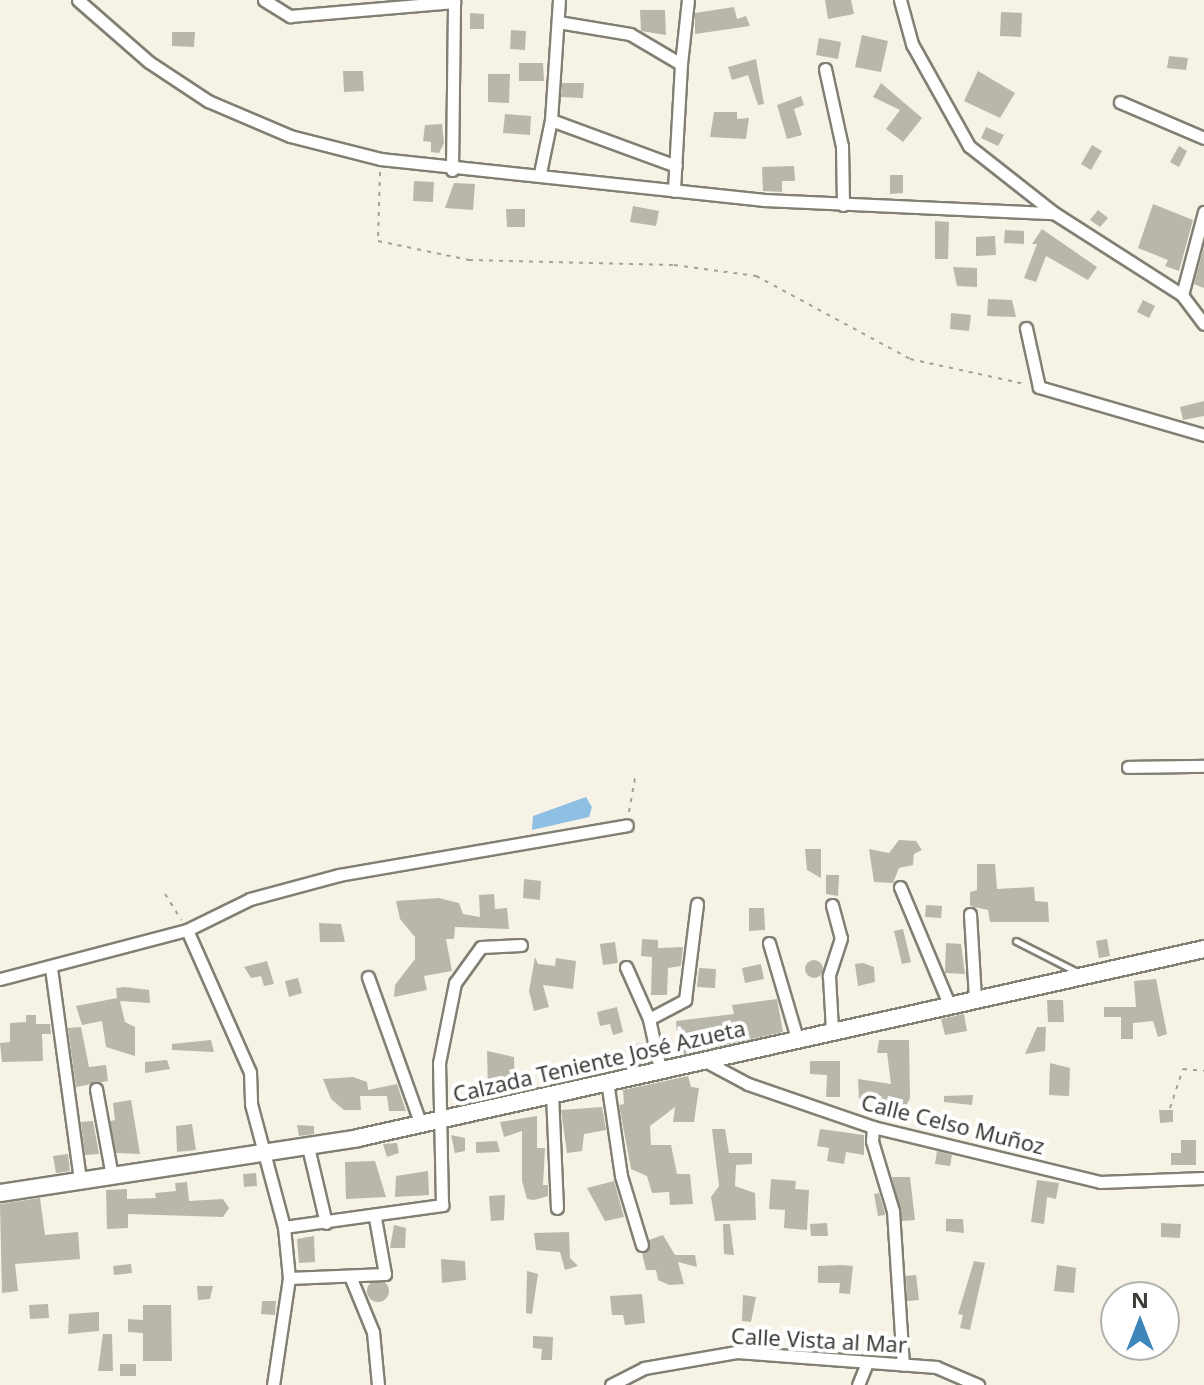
<!DOCTYPE html>
<meta charset="utf-8">
<style>
body{margin:0}
#map{position:relative;width:1204px;height:1385px;overflow:hidden;background:#f6f3e6;font-family:"Noto Sans",sans-serif}
div>[style]{position:absolute}
[style*='--x']{left:calc(var(--x)*1px);top:calc(var(--y)*1px);width:calc(var(--w)*1px);rotate:calc(var(--a)*1deg)}
.water>*{inset:0;background:#90bfe4}
.building>*{inset:0;background:#b9b6aa}
.round{border-radius:50%}
.path>*{height:2px;margin-top:-1px;transform-origin:0;background:repeating-linear-gradient(90deg,#a2a097 0 4px,transparent 0 10px)}
.roads{filter:drop-shadow(2px 0 #827f73) drop-shadow(-2px 0 #827f73) drop-shadow(0 2px #827f73) drop-shadow(0 -2px #827f73)}
.service>*{height:5px;margin:-2.5px;padding:0 2.5px;transform-origin:2.5px;border-radius:2.5px;background:#fff}
.minor>*{height:11px;margin:-5.5px;padding:0 5.5px;transform-origin:5.5px;border-radius:5.5px;background:#fff}
.secondary>*{height:16px;margin:-8px;padding:0 8px;transform-origin:8px;border-radius:8px;background:#fff}
span{translate:-50% -50%;white-space:nowrap;text-align:center;line-height:1.15;-webkit-text-stroke:8px #fff;paint-order:stroke}
.street-label{font-size:22px;color:#3d3b36}
.north{position:absolute;left:1100px;top:1281px;width:80px;height:80px;box-sizing:border-box;background:#fff;border:2px solid #b1b1af;border-radius:50%;rotate:0deg;font-size:22px;font-weight:700;line-height:32px;text-align:center;color:#3d3b36}
.north::after{content:'';display:block;margin:auto;width:28px;height:36px;background:#3c86ba;clip-path:polygon(50% 0,100% 100%,50% 72%,0 100%)}
</style>
<div id="map">
<div class="water">
<div style="clip-path:polygon(586px 797px,592px 807px,589px 817px,532px 830px,533px 816px)"></div>
</div>
<div class="building">
<div style="clip-path:polygon(825px 0,851px 0,854px 14px,828px 19px)"></div>
<div style="clip-path:polygon(734px 7px,737px 19px,746px 16px,750px 26px,695px 34px,695px 13px)"></div>
<div style="clip-path:polygon(640px 10px,665px 10px,666px 35px,641px 31px)"></div>
<div style="clip-path:polygon(1001px 12px,1022px 13px,1021px 37px,1000px 36px)"></div>
<div style="clip-path:polygon(470px 13px,484px 14px,484px 29px,470px 29px)"></div>
<div style="clip-path:polygon(511px 30px,526px 31px,525px 50px,510px 49px)"></div>
<div style="clip-path:polygon(172px 32px,195px 32px,194px 47px,172px 46px)"></div>
<div style="clip-path:polygon(862px 35px,888px 41px,881px 72px,855px 67px)"></div>
<div style="clip-path:polygon(819px 38px,841px 42px,838px 59px,816px 55px)"></div>
<div style="clip-path:polygon(1169px 56px,1188px 58px,1186px 70px,1167px 68px)"></div>
<div style="clip-path:polygon(756px 59px,764px 104px,758px 105px,748px 75px,732px 80px,728px 67px)"></div>
<div style="clip-path:polygon(519px 63px,543px 63px,544px 81px,519px 81px)"></div>
<div style="clip-path:polygon(343px 71px,363px 71px,364px 91px,344px 92px)"></div>
<div style="clip-path:polygon(978px 71px,1015px 93px,1000px 118px,964px 101px)"></div>
<div style="clip-path:polygon(488px 74px,510px 74px,509px 103px,488px 102px)"></div>
<div style="clip-path:polygon(562px 83px,584px 83px,583px 98px,561px 97px)"></div>
<div style="clip-path:polygon(881px 83px,922px 118px,903px 142px,886px 129px,900px 110px,873px 97px)"></div>
<div style="clip-path:polygon(801px 96px,804px 105px,794px 109px,802px 135px,787px 139px,777px 105px)"></div>
<div style="clip-path:polygon(714px 112px,737px 112px,737px 119px,749px 118px,746px 139px,710px 137px)"></div>
<div style="clip-path:polygon(505px 114px,531px 116px,530px 135px,503px 133px)"></div>
<div style="clip-path:polygon(442px 124px,444px 143px,439px 153px,431px 152px,431px 142px,423px 141px,425px 125px)"></div>
<div style="clip-path:polygon(986px 127px,1004px 135px,998px 146px,981px 138px)"></div>
<div style="clip-path:polygon(1092px 145px,1102px 151px,1091px 170px,1081px 164px)"></div>
<div style="clip-path:polygon(1179px 146px,1187px 151px,1179px 167px,1170px 162px)"></div>
<div style="clip-path:polygon(794px 166px,795px 181px,782px 181px,782px 192px,763px 191px,762px 167px)"></div>
<div style="clip-path:polygon(890px 175px,903px 175px,903px 193px,890px 194px)"></div>
<div style="clip-path:polygon(414px 181px,434px 182px,433px 202px,413px 201px)"></div>
<div style="clip-path:polygon(454px 183px,475px 184px,473px 210px,445px 208px)"></div>
<div style="clip-path:polygon(1153px 204px,1193px 220px,1179px 271px,1165px 266px,1168px 260px,1138px 248px)"></div>
<div style="clip-path:polygon(633px 206px,659px 211px,656px 226px,630px 222px)"></div>
<div style="clip-path:polygon(506px 209px,525px 209px,525px 227px,507px 227px)"></div>
<div style="clip-path:polygon(1098px 210px,1108px 218px,1100px 227px,1090px 220px)"></div>
<div style="clip-path:polygon(935px 221px,949px 222px,948px 259px,935px 259px)"></div>
<div style="clip-path:polygon(1042px 229px,1097px 267px,1088px 280px,1046px 256px,1036px 282px,1024px 278px,1037px 244px,1032px 244px)"></div>
<div style="clip-path:polygon(1005px 230px,1024px 231px,1024px 244px,1004px 243px)"></div>
<div style="clip-path:polygon(995px 236px,996px 255px,976px 256px,976px 237px)"></div>
<div style="clip-path:polygon(1204px 247px,1204px 288px,1194px 284px)"></div>
<div style="clip-path:polygon(953px 267px,977px 268px,977px 287px,957px 286px)"></div>
<div style="clip-path:polygon(988px 299px,1012px 300px,1016px 317px,987px 316px)"></div>
<div style="clip-path:polygon(1143px 300px,1155px 306px,1149px 318px,1137px 312px)"></div>
<div style="clip-path:polygon(951px 313px,971px 315px,969px 331px,950px 329px)"></div>
<div style="clip-path:polygon(1204px 401px,1204px 416px,1183px 420px,1180px 407px)"></div>
<div style="clip-path:polygon(899px 840px,916px 841px,922px 850px,914px 854px,913px 865px,899px 868px,893px 883px,874px 882px,869px 849px,889px 853px)"></div>
<div style="clip-path:polygon(805px 849px,821px 849px,821px 878px,807px 870px)"></div>
<div style="clip-path:polygon(977px 864px,995px 864px,997px 889px,1034px 887px,1035px 901px,1048px 902px,1049px 922px,990px 922px,988px 910px,970px 906px,970px 892px,977px 890px)"></div>
<div style="clip-path:polygon(826px 875px,839px 875px,838px 896px,826px 894px)"></div>
<div style="clip-path:polygon(524px 879px,541px 881px,540px 900px,523px 898px)"></div>
<div style="clip-path:polygon(494px 894px,495px 909px,507px 908px,509px 929px,455px 927px,454px 939px,446px 939px,452px 971px,424px 976px,427px 990px,394px 997px,395px 985px,415px 959px,415px 937px,400px 919px,396px 901px,439px 898px,459px 903px,463px 914px,480px 917px,479px 895px)"></div>
<div style="clip-path:polygon(926px 905px,942px 906px,941px 918px,925px 917px)"></div>
<div style="clip-path:polygon(749px 908px,764px 908px,765px 930px,749px 931px)"></div>
<div style="clip-path:polygon(319px 923px,341px 924px,345px 942px,320px 942px)"></div>
<div style="clip-path:polygon(903px 929px,911px 962px,902px 964px,894px 931px)"></div>
<div style="clip-path:polygon(642px 939px,658px 940px,658px 948px,683px 947px,681px 966px,668px 968px,667px 995px,651px 995px,652px 957px,641px 956px)"></div>
<div style="clip-path:polygon(1107px 939px,1110px 956px,1099px 958px,1096px 941px)"></div>
<div style="clip-path:polygon(615px 942px,618px 963px,603px 965px,600px 944px)"></div>
<div style="clip-path:polygon(946px 943px,961px 944px,965px 974px,945px 973px)"></div>
<div style="clip-path:polygon(535px 957px,538px 964px,555px 966px,556px 958px,576px 961px,573px 989px,543px 985px,549px 1007px,534px 1011px,529px 991px)"></div>
<div class="round" style="left:805px;top:960px;width:18px;height:18px"></div>
<div style="clip-path:polygon(267px 961px,274px 984px,264px 986px,261px 976px,251px 978px,244px 967px)"></div>
<div style="clip-path:polygon(863px 963px,874px 967px,875px 982px,858px 986px,855px 964px)"></div>
<div style="clip-path:polygon(761px 964px,764px 979px,745px 983px,742px 968px)"></div>
<div style="clip-path:polygon(699px 968px,716px 969px,715px 988px,697px 987px)"></div>
<div style="clip-path:polygon(298px 978px,302px 993px,289px 997px,285px 981px)"></div>
<div style="clip-path:polygon(1156px 979px,1167px 1034px,1158px 1037px,1153px 1021px,1133px 1023px,1133px 1039px,1121px 1039px,1121px 1017px,1104px 1017px,1104px 1007px,1136px 1007px,1134px 981px)"></div>
<div style="clip-path:polygon(125px 987px,149px 990px,150px 1003px,120px 1001px,125px 1022px,135px 1027px,135px 1056px,106px 1047px,102px 1021px,82px 1025px,76px 1006px,117px 998px,116px 988px)"></div>
<div style="clip-path:polygon(777px 999px,783px 1032px,679px 1055px,676px 1021px,734px 1014px,732px 1005px)"></div>
<div style="clip-path:polygon(1047px 1000px,1063px 1000px,1064px 1022px,1048px 1022px)"></div>
<div style="clip-path:polygon(617px 1007px,623px 1032px,613px 1035px,610px 1024px,600px 1026px,597px 1012px)"></div>
<div style="clip-path:polygon(964px 1014px,967px 1031px,945px 1035px,941px 1019px)"></div>
<div style="clip-path:polygon(26px 1015px,36px 1015px,36px 1024px,50px 1024px,51px 1034px,42px 1034px,43px 1061px,2px 1062px,0 1043px,10px 1042px,10px 1023px,26px 1022px)"></div>
<div style="clip-path:polygon(81px 1027px,89px 1067px,106px 1065px,108px 1081px,76px 1087px,68px 1028px)"></div>
<div style="clip-path:polygon(1037px 1027px,1046px 1027px,1045px 1051px,1025px 1054px)"></div>
<div style="clip-path:polygon(211px 1040px,214px 1052px,172px 1050px,172px 1044px)"></div>
<div style="clip-path:polygon(879px 1040px,909px 1040px,910px 1098px,899px 1120px,881px 1114px,878px 1099px,859px 1099px,858px 1079px,891px 1084px,887px 1053px,877px 1053px)"></div>
<div style="clip-path:polygon(643px 1043px,647px 1062px,638px 1064px,636px 1044px)"></div>
<div style="clip-path:polygon(487px 1051px,514px 1057px,515px 1087px,488px 1088px)"></div>
<div style="clip-path:polygon(167px 1060px,170px 1069px,145px 1073px,145px 1062px)"></div>
<div style="clip-path:polygon(810px 1061px,840px 1061px,840px 1097px,826px 1097px,827px 1075px,810px 1074px)"></div>
<div style="clip-path:polygon(1050px 1063px,1070px 1068px,1069px 1096px,1049px 1095px)"></div>
<div style="clip-path:polygon(688px 1076px,691px 1087px,699px 1088px,694px 1122px,673px 1122px,675px 1107px,650px 1126px,651px 1145px,671px 1145px,677px 1174px,690px 1174px,693px 1204px,670px 1205px,669px 1192px,652px 1193px,647px 1176px,631px 1169px,619px 1105px,624px 1104px,623px 1090px)"></div>
<div style="clip-path:polygon(353px 1077px,367px 1082px,368px 1090px,397px 1084px,406px 1111px,389px 1111px,387px 1096px,360px 1096px,361px 1110px,344px 1110px,331px 1099px,323px 1079px)"></div>
<div style="clip-path:polygon(973px 1095px,972px 1105px,944px 1102px,944px 1096px)"></div>
<div style="clip-path:polygon(131px 1100px,140px 1154px,116px 1153px,110px 1121px,115px 1120px,113px 1103px)"></div>
<div style="clip-path:polygon(602px 1107px,606px 1130px,584px 1134px,582px 1151px,567px 1153px,561px 1110px)"></div>
<div style="clip-path:polygon(1159px 1110px,1173px 1110px,1173px 1122px,1160px 1123px)"></div>
<div style="clip-path:polygon(537px 1116px,537px 1148px,545px 1148px,543px 1185px,548px 1185px,548px 1196px,534px 1200px,527px 1199px,522px 1181px,522px 1131px,504px 1137px,500px 1122px)"></div>
<div style="clip-path:polygon(93px 1121px,99px 1154px,85px 1155px,81px 1122px)"></div>
<div style="clip-path:polygon(192px 1124px,196px 1150px,177px 1152px,176px 1126px)"></div>
<div style="clip-path:polygon(297px 1125px,314px 1126px,314px 1134px,299px 1136px)"></div>
<div style="clip-path:polygon(712px 1129px,725px 1129px,729px 1153px,752px 1153px,752px 1164px,736px 1165px,735px 1186px,755px 1193px,756px 1220px,715px 1221px,711px 1197px,719px 1186px)"></div>
<div style="clip-path:polygon(820px 1129px,864px 1135px,864px 1155px,846px 1152px,844px 1164px,827px 1161px,829px 1148px,817px 1146px)"></div>
<div style="clip-path:polygon(451px 1135px,465px 1138px,465px 1151px,455px 1153px)"></div>
<div style="clip-path:polygon(1181px 1140px,1196px 1140px,1196px 1165px,1171px 1165px,1171px 1153px,1181px 1153px)"></div>
<div style="clip-path:polygon(497px 1141px,500px 1152px,476px 1153px,476px 1142px)"></div>
<div style="clip-path:polygon(397px 1143px,399px 1153px,387px 1157px,383px 1144px)"></div>
<div style="clip-path:polygon(937px 1151px,952px 1155px,950px 1166px,935px 1164px)"></div>
<div style="clip-path:polygon(68px 1154px,70px 1171px,56px 1173px,53px 1156px)"></div>
<div style="clip-path:polygon(375px 1161px,386px 1197px,346px 1199px,345px 1162px)"></div>
<div style="clip-path:polygon(428px 1171px,429px 1195px,395px 1197px,396px 1176px)"></div>
<div style="clip-path:polygon(256px 1173px,257px 1186px,244px 1187px,243px 1174px)"></div>
<div style="clip-path:polygon(892px 1177px,910px 1177px,915px 1220px,902px 1221px)"></div>
<div style="clip-path:polygon(771px 1179px,796px 1181px,795px 1189px,809px 1190px,807px 1230px,784px 1228px,785px 1210px,769px 1209px)"></div>
<div style="clip-path:polygon(1037px 1180px,1059px 1183px,1056px 1199px,1047px 1197px,1044px 1224px,1031px 1222px)"></div>
<div style="clip-path:polygon(614px 1181px,624px 1217px,605px 1221px,587px 1188px)"></div>
<div style="clip-path:polygon(187px 1182px,189px 1201px,223px 1199px,229px 1208px,223px 1217px,128px 1214px,128px 1228px,107px 1229px,106px 1190px,127px 1189px,127px 1199px,156px 1198px,155px 1193px,176px 1191px,175px 1183px)"></div>
<div style="clip-path:polygon(879px 1193px,885px 1213px,885px 1215px,878px 1216px,874px 1194px)"></div>
<div style="clip-path:polygon(505px 1195px,504px 1220px,491px 1221px,489px 1196px)"></div>
<div style="clip-path:polygon(40px 1198px,45px 1235px,78px 1232px,80px 1259px,15px 1264px,18px 1291px,2px 1293px,0 1204px)"></div>
<div style="clip-path:polygon(946px 1219px,963px 1219px,964px 1233px,946px 1231px)"></div>
<div style="clip-path:polygon(827px 1223px,828px 1236px,811px 1236px,810px 1224px)"></div>
<div style="clip-path:polygon(1161px 1223px,1181px 1224px,1180px 1238px,1161px 1237px)"></div>
<div style="clip-path:polygon(723px 1224px,730px 1224px,734px 1255px,724px 1254px)"></div>
<div style="clip-path:polygon(394px 1225px,406px 1228px,405px 1248px,390px 1248px)"></div>
<div style="clip-path:polygon(569px 1232px,570px 1258px,578px 1266px,565px 1270px,560px 1252px,536px 1250px,534px 1233px)"></div>
<div style="clip-path:polygon(663px 1235px,675px 1255px,695px 1255px,697px 1267px,678px 1262px,684px 1284px,669px 1285px,658px 1280px,656px 1270px,646px 1270px,642px 1253px,649px 1240px)"></div>
<div style="clip-path:polygon(314px 1236px,315px 1262px,299px 1263px,297px 1239px)"></div>
<div style="clip-path:polygon(441px 1259px,465px 1261px,466px 1280px,442px 1283px)"></div>
<div style="clip-path:polygon(974px 1261px,985px 1263px,970px 1330px,960px 1328px,963px 1315px,958px 1314px)"></div>
<div style="clip-path:polygon(131px 1264px,132px 1273px,114px 1275px,113px 1266px)"></div>
<div style="clip-path:polygon(842px 1265px,853px 1266px,850px 1294px,839px 1293px,840px 1283px,818px 1283px,818px 1266px)"></div>
<div style="clip-path:polygon(1057px 1265px,1076px 1268px,1074px 1293px,1054px 1291px)"></div>
<div style="clip-path:polygon(527px 1271px,538px 1274px,532px 1314px,526px 1313px)"></div>
<div style="clip-path:polygon(916px 1275px,919px 1300px,907px 1301px,906px 1276px)"></div>
<div class="round" style="left:367px;top:1280px;width:22px;height:22px"></div>
<div style="clip-path:polygon(197px 1286px,213px 1286px,210px 1299px,198px 1300px)"></div>
<div style="clip-path:polygon(642px 1294px,645px 1323px,625px 1325px,623px 1315px,612px 1315px,610px 1296px)"></div>
<div style="clip-path:polygon(743px 1295px,756px 1297px,751px 1322px,742px 1321px)"></div>
<div style="clip-path:polygon(262px 1301px,276px 1301px,275px 1315px,261px 1314px)"></div>
<div style="clip-path:polygon(48px 1304px,49px 1318px,30px 1319px,29px 1305px)"></div>
<div style="clip-path:polygon(143px 1305px,171px 1305px,172px 1361px,143px 1361px,143px 1333px,128px 1332px,128px 1319px,143px 1320px)"></div>
<div style="clip-path:polygon(99px 1312px,99px 1331px,68px 1334px,69px 1314px)"></div>
<div style="clip-path:polygon(103px 1334px,112px 1334px,113px 1371px,98px 1371px)"></div>
<div style="clip-path:polygon(533px 1336px,553px 1337px,552px 1360px,541px 1360px,542px 1349px,533px 1348px)"></div>
<div style="clip-path:polygon(120px 1364px,136px 1364px,136px 1376px,120px 1376px)"></div>
</div>
<div class="path">
<div style="--x:380;--y:172;--w:69;--a:91.7"></div>
<div style="--x:378;--y:241;--w:93;--a:11.8"></div>
<div style="--x:469;--y:260;--w:205;--a:1.4"></div>
<div style="--x:674;--y:265;--w:83;--a:7.6"></div>
<div style="--x:756;--y:276;--w:175;--a:28.3"></div>
<div style="--x:910;--y:359;--w:118;--a:12.3"></div>
<div style="--x:629;--y:812;--w:39;--a:-80"></div>
<div style="--x:165;--y:894;--w:31;--a:58"></div>
<div style="--x:1170;--y:1108;--w:41;--a:-71.6"></div>
<div style="--x:1183;--y:1069;--w:21;--a:5"></div>
</div>
<div class="roads">
<div class="service">
<div style="--x:1016;--y:941;--w:71;--a:26.9"></div>
</div>
<div class="minor">
<div style="--x:78;--y:0;--w:94;--a:41.1"></div>
<div style="--x:149;--y:62;--w:71;--a:33.5"></div>
<div style="--x:208;--y:101;--w:89;--a:23.1"></div>
<div style="--x:290;--y:136;--w:94;--a:14.2"></div>
<div style="--x:381;--y:159;--w:385;--a:6.1"></div>
<div style="--x:764;--y:200;--w:290;--a:2.6"></div>
<div style="--x:264;--y:0;--w:31;--a:32"></div>
<div style="--x:290;--y:16;--w:165;--a:-4.9"></div>
<div style="--x:900;--y:0;--w:46;--a:74.7"></div>
<div style="--x:912;--y:44;--w:117;--a:60.8"></div>
<div style="--x:969;--y:146;--w:108;--a:38.2"></div>
<div style="--x:1054;--y:213;--w:152;--a:32.6"></div>
<div style="--x:1182;--y:295;--w:36;--a:53"></div>
<div style="--x:558;--y:22;--w:73;--a:9.5"></div>
<div style="--x:630;--y:34;--w:59;--a:30.5"></div>
<div style="--x:681;--y:64;--w:127;--a:93.2"></div>
<div style="--x:681;--y:64;--w:64;--a:-83.8"></div>
<div style="--x:825;--y:69;--w:79;--a:77.6"></div>
<div style="--x:842;--y:146;--w:59;--a:89"></div>
<div style="--x:1120;--y:102;--w:91;--a:23.2"></div>
<div style="--x:551;--y:120;--w:133;--a:20.2"></div>
<div style="--x:452;--y:170;--w:170;--a:-89.3"></div>
<div style="--x:540;--y:173;--w:54;--a:-78.3"></div>
<div style="--x:551;--y:120;--w:120;--a:-86.2"></div>
<div style="--x:1182;--y:295;--w:86;--a:-75.2"></div>
<div style="--x:1026;--y:328;--w:60;--a:77.6"></div>
<div style="--x:1039;--y:387;--w:172;--a:16.2"></div>
<div style="--x:1128;--y:767;--w:76;--a:-0.8"></div>
<div style="--x:900;--y:887;--w:127;--a:67.3"></div>
<div style="--x:832;--y:905;--w:34;--a:75"></div>
<div style="--x:841;--y:938;--w:40;--a:108"></div>
<div style="--x:829;--y:976;--w:54;--a:86.8"></div>
<div style="--x:970;--y:914;--w:84;--a:86.6"></div>
<div style="--x:187;--y:930;--w:155;--a:66.1"></div>
<div style="--x:250;--y:1072;--w:32;--a:88"></div>
<div style="--x:251;--y:1104;--w:127;--a:75"></div>
<div style="--x:284;--y:1227;--w:51;--a:84.4"></div>
<div style="--x:289;--y:1278;--w:108;--a:98.5"></div>
<div style="--x:769;--y:943;--w:99;--a:73.6"></div>
<div style="--x:626;--y:967;--w:57;--a:66.1"></div>
<div style="--x:649;--y:1019;--w:51;--a:77.6"></div>
<div style="--x:51;--y:968;--w:215;--a:82.2"></div>
<div style="--x:368;--y:977;--w:157;--a:70.3"></div>
<div style="--x:0;--y:979;--w:193;--a:-14.7"></div>
<div style="--x:187;--y:930;--w:70;--a:-26.2"></div>
<div style="--x:250;--y:899;--w:92;--a:-15.1"></div>
<div style="--x:339;--y:875;--w:292;--a:-9.8"></div>
<div style="--x:649;--y:1019;--w:41;--a:-27.8"></div>
<div style="--x:685;--y:1000;--w:97;--a:-82.9"></div>
<div style="--x:703;--y:1060;--w:51;--a:28.1"></div>
<div style="--x:748;--y:1084;--w:132;--a:19"></div>
<div style="--x:873;--y:1127;--w:234;--a:13.6"></div>
<div style="--x:1100;--y:1182;--w:104;--a:-2.2"></div>
<div style="--x:607;--y:1081;--w:96;--a:81.6"></div>
<div style="--x:621;--y:1176;--w:72;--a:73.1"></div>
<div style="--x:96;--y:1089;--w:88;--a:79.6"></div>
<div style="--x:552;--y:1094;--w:114;--a:87.5"></div>
<div style="--x:873;--y:1127;--w:14;--a:94"></div>
<div style="--x:872;--y:1141;--w:73;--a:73.3"></div>
<div style="--x:893;--y:1211;--w:154;--a:86.3"></div>
<div style="--x:308;--y:1147;--w:78;--a:76.7"></div>
<div style="--x:284;--y:1227;--w:160;--a:-7.9"></div>
<div style="--x:442;--y:1205;--w:142;--a:-91.2"></div>
<div style="--x:439;--y:1063;--w:82;--a:-78.7"></div>
<div style="--x:455;--y:983;--w:44;--a:-54.2"></div>
<div style="--x:481;--y:947;--w:40;--a:-2.9"></div>
<div style="--x:350;--y:1276;--w:61;--a:67.7"></div>
<div style="--x:373;--y:1332;--w:53;--a:84.6"></div>
<div style="--x:289;--y:1278;--w:96;--a:-2.4"></div>
<div style="--x:385;--y:1274;--w:57;--a:-100.1"></div>
<div style="--x:611;--y:1385;--w:37;--a:-27"></div>
<div style="--x:644;--y:1368;--w:94;--a:-9.8"></div>
<div style="--x:737;--y:1352;--w:200;--a:4.3"></div>
<div style="--x:936;--y:1367;--w:46;--a:23.2"></div>
<div style="--x:858;--y:1385;--w:24;--a:-68"></div>
</div>
<div class="secondary">
<div style="--x:0;--y:1193;--w:362;--a:-8.7"></div>
<div style="--x:358;--y:1138;--w:867;--a:-12.59"></div>
</div>
</div>
<div class="street-label">
<span style="left:599px;top:1061px;rotate:-13deg">Calzada Teniente José Azueta</span>
<span style="left:953px;top:1124px;rotate:14deg">Calle Celso Muñoz</span>
<span style="left:819px;top:1340px;rotate:3deg">Calle Vista al Mar</span>
</div>
<div class="north">N</div>
</div>
